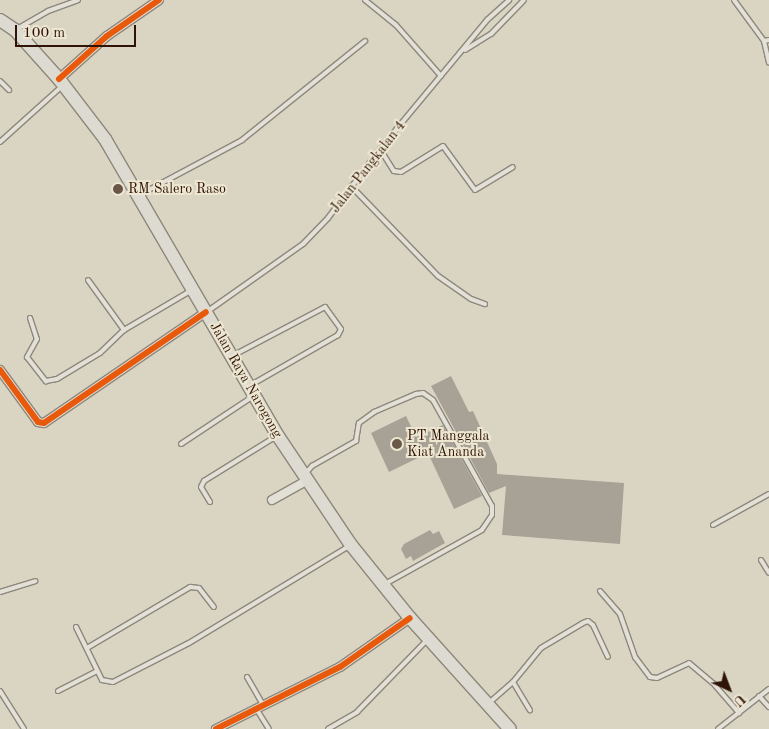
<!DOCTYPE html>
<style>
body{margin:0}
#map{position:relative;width:769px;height:729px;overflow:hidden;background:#dad5c3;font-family:"Old Standard TT",serif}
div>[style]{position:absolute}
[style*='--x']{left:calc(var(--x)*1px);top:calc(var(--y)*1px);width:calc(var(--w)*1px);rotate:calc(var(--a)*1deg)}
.building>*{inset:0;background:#a8a296}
.roads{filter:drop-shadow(1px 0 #8e877b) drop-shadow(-1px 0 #8e877b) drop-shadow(0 1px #8e877b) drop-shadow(0 -1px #8e877b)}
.service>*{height:4px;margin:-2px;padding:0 2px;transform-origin:2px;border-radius:2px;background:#e2e0d7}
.minor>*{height:8px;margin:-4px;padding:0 4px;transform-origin:4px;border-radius:4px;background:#e2e0d7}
.primary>*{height:12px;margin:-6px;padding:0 6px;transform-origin:6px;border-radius:6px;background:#dddbd1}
.cycleway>*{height:6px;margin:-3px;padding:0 3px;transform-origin:3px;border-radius:3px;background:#e8590c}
.dots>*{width:14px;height:14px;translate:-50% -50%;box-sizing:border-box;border:2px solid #ede7d2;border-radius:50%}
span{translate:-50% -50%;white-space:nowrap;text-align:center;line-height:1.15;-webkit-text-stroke:4px #ede7d2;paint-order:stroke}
.street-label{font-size:14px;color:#2f1306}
.poi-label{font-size:14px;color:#2f1306}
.left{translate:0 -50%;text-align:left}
.north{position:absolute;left:704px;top:664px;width:50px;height:50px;-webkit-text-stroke:4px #ede7d2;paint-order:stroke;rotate:137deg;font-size:14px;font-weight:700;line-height:20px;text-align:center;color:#2f1306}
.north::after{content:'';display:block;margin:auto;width:18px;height:22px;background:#2f1306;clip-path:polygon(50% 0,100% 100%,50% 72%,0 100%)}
.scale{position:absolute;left:15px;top:25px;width:121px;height:22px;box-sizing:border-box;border:2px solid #2f1306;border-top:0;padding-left:6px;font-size:15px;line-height:18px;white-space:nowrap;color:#2f1306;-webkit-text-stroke:4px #ede7d2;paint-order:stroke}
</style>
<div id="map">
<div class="building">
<div style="clip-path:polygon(451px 376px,469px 412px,473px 411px,497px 464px,497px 474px,624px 483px,620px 544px,502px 535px,506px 486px,489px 493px,431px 386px)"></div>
<div style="clip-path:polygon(406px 416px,416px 437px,443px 425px,482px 496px,454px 509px,428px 453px,389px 472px,371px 433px)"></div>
<div style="clip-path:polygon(430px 530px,433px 534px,439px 531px,445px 543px,413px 561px,411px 556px,406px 559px,401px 549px,404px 544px)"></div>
</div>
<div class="roads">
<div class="service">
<div style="--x:365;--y:0;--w:40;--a:39"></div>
<div style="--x:396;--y:25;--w:68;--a:48.6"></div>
<div style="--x:734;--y:0;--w:51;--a:53.8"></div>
<div style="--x:764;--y:41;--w:5;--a:-11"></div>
<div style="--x:17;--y:29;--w:36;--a:-30"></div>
<div style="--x:48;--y:11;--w:32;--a:-20"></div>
<div style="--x:764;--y:41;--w:22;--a:77"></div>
<div style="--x:465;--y:50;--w:31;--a:-32"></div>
<div style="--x:491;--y:34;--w:47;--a:-45.9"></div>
<div style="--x:0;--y:81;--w:13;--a:45"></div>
<div style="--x:0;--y:142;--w:82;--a:-42"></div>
<div style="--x:380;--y:149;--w:26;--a:58"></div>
<div style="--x:394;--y:171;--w:7;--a:8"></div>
<div style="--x:401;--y:172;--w:49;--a:-31.8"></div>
<div style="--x:443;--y:146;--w:54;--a:54"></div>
<div style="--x:475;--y:190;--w:44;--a:-31.2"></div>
<div style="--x:351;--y:186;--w:125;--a:46"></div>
<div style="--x:438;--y:276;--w:40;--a:34.9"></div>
<div style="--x:471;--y:299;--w:15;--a:20"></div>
<div style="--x:141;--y:194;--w:115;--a:-28.1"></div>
<div style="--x:242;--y:140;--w:158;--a:-38.8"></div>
<div style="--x:88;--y:280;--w:62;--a:54.2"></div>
<div style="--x:124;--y:330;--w:79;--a:-30.5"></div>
<div style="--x:208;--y:311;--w:116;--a:-35.2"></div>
<div style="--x:303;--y:244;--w:36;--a:-46"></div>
<div style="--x:328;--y:218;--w:86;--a:-53"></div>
<div style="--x:380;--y:149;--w:168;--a:-50.3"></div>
<div style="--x:487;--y:20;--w:30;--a:-42"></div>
<div style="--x:30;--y:318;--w:22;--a:72"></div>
<div style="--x:37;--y:339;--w:21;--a:119"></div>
<div style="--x:27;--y:357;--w:31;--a:52"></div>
<div style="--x:46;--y:381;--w:11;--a:-10"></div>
<div style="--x:57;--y:379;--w:50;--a:-31.2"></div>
<div style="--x:100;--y:353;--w:33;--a:-44"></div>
<div style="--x:234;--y:355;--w:103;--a:-27.8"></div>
<div style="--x:325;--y:307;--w:27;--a:54"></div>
<div style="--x:341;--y:329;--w:7;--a:117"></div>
<div style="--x:338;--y:335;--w:100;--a:150.1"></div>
<div style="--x:181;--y:444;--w:85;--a:-33.5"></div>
<div style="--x:305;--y:474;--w:11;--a:-49"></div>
<div style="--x:312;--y:466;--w:51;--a:-29.6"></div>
<div style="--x:356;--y:441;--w:18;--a:-81"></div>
<div style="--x:359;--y:423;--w:19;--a:-36"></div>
<div style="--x:374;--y:412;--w:46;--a:-23.2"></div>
<div style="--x:416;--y:394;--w:7;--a:-8"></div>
<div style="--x:423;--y:393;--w:12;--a:35"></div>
<div style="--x:433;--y:400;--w:121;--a:60.9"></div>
<div style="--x:492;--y:506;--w:9;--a:90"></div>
<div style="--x:492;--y:515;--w:18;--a:124"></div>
<div style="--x:482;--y:530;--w:111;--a:150.9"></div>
<div style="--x:210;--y:502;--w:17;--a:-121"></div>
<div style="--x:201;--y:487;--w:7;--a:-63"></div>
<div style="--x:204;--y:481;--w:84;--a:-31.8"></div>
<div style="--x:713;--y:525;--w:64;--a:-29"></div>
<div style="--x:761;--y:560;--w:15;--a:58"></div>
<div style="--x:600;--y:591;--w:30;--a:49"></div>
<div style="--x:620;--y:614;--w:46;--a:70.8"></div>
<div style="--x:635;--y:657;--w:25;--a:53"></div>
<div style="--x:650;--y:677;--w:7;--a:8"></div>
<div style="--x:657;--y:678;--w:35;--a:-25"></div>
<div style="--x:689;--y:663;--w:31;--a:40"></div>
<div style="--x:713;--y:683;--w:40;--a:49"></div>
<div style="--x:0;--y:592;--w:37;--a:-17"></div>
<div style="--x:76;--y:627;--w:59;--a:63.9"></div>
<div style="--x:102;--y:680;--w:11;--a:10"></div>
<div style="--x:113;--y:682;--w:85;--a:-27.2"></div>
<div style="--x:189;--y:643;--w:187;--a:-31.2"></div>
<div style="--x:87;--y:648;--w:120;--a:-30.6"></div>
<div style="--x:190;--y:587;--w:9;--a:6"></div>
<div style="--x:199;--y:588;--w:24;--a:52"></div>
<div style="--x:247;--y:677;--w:34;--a:60"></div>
<div style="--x:513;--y:682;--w:33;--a:59"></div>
<div style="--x:0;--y:691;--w:45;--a:57.7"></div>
<div style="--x:58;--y:691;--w:44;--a:-27.1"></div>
<div style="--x:759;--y:696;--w:15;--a:48"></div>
<div style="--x:490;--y:702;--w:30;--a:-41"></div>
<div style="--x:513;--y:682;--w:44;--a:-50.5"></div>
<div style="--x:541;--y:648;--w:49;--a:-30.8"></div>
<div style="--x:583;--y:623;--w:5;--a:-22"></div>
<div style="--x:588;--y:621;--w:6;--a:39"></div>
<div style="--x:593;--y:625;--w:35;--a:65"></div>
<div style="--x:257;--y:710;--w:22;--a:58"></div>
<div style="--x:328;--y:729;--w:34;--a:-30"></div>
<div style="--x:357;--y:712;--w:102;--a:-45.8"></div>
<div style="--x:718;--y:729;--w:65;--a:-38.1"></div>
</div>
<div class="minor">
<div style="--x:59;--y:79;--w:64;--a:-41.9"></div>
<div style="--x:107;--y:36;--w:63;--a:-34.7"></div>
<div style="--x:0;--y:370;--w:64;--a:53.8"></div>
<div style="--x:38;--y:422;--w:6;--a:9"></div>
<div style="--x:44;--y:423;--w:196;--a:-34.4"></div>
<div style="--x:272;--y:500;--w:41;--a:-29.1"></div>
<div style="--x:216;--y:729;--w:139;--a:-26.6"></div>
<div style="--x:340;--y:667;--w:85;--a:-35"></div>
</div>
<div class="primary">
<div style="--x:0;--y:20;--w:18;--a:34"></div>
<div style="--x:15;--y:30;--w:66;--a:48.1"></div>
<div style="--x:59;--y:79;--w:76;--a:52.5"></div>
<div style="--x:105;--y:139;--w:344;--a:59.8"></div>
<div style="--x:278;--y:436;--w:131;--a:56.2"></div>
<div style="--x:351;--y:545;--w:94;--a:51.1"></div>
<div style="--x:410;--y:618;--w:149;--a:48"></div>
</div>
</div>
<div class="cycleway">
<div style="--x:59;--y:79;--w:64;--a:-41.9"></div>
<div style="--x:107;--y:36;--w:63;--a:-34.7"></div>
<div style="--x:0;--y:370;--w:64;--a:53.8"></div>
<div style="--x:38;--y:422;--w:6;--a:9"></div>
<div style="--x:44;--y:423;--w:196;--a:-34.4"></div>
<div style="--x:216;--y:729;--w:139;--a:-26.6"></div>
<div style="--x:340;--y:667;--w:85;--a:-35"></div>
</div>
<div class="dots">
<div style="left:118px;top:189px;background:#6b5748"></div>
<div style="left:397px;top:444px;background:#6b5748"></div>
</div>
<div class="street-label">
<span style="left:368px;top:167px;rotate:-52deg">Jalan Pangkalan 4</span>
<span style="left:246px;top:380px;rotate:60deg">Jalan Raya Narogong</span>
</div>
<div class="poi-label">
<span class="left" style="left:128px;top:189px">RM Salero Raso</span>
<span class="left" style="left:407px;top:444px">PT Manggala<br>Kiat Ananda</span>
</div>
<div class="north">U</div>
<div class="scale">100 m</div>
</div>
